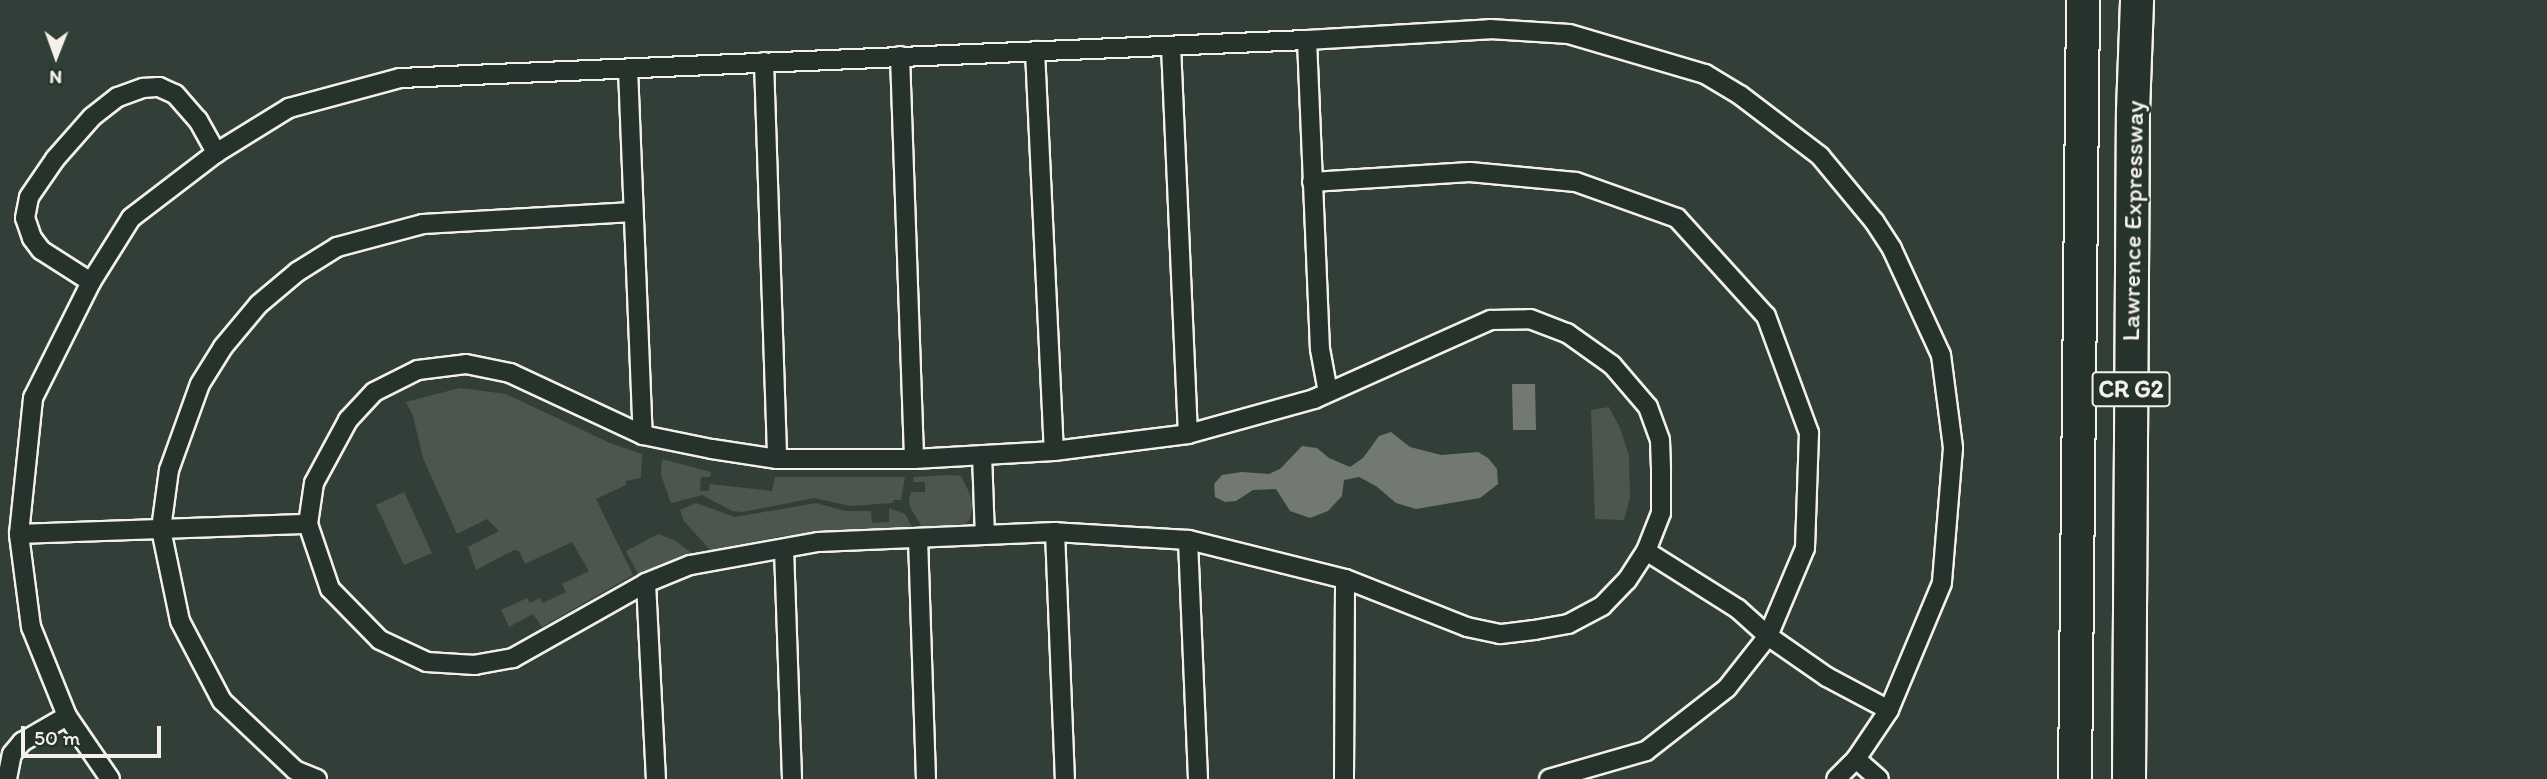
<!DOCTYPE html>
<style>
body{margin:0}
#map{position:relative;width:2547px;height:779px;overflow:hidden;background:#323e38;font-family:Itim,sans-serif}
div>[style]{position:absolute}
[style*='--x']{left:calc(var(--x)*1px);top:calc(var(--y)*1px);width:calc(var(--w)*1px);rotate:calc(var(--a)*1deg)}
.green>*{inset:0;background:#4c564f}
.water>*{inset:0;background:#727972}
.roads{filter:drop-shadow(2px 0 #f4f1e8) drop-shadow(-2px 0 #f4f1e8) drop-shadow(0 2px #f4f1e8) drop-shadow(0 -2px #f4f1e8)}
.street>*{height:18px;margin:-9px;padding:0 9px;transform-origin:9px;border-radius:9px;background:#26332d}
.highway>*{height:32px;margin:-16px;padding:0 16px;transform-origin:16px;border-radius:16px;background:#26332d}
span{translate:-50% -50%;white-space:nowrap;text-align:center;line-height:1.15;-webkit-text-stroke:5px #26332d;paint-order:stroke}
.shield-label span{padding:2px 5px;background:#26332d;border:2px solid;border-radius:5px;-webkit-text-stroke-width:0}
.shield-label{font-size:24px;color:#f4f1e8;font-weight:700}
.street-label{font-size:26px;color:#f4f1e8}
.north{position:absolute;left:21px;top:21px;width:70px;height:70px;-webkit-text-stroke:5px #26332d;paint-order:stroke;rotate:181deg;font-size:19px;font-weight:700;line-height:28px;text-align:center;color:#f4f1e8}
.north::after{content:'';display:block;margin:auto;width:24px;height:32px;background:#f4f1e8;clip-path:polygon(50% 0,100% 100%,50% 72%,0 100%)}
.scale{position:absolute;left:21px;top:726px;width:140px;height:32px;box-sizing:border-box;border:4px solid #f4f1e8;border-top:0;padding-left:9px;font-size:21px;line-height:24px;white-space:nowrap;color:#f4f1e8;-webkit-text-stroke:5px #26332d;paint-order:stroke}
</style>
<div id="map">
<div class="green">
<div style="clip-path:polygon(460px 388px,506px 394px,610px 443px,642px 454px,641px 478px,626px 481px,626px 485px,596px 499px,633px 575px,542px 627px,533px 614px,509px 627px,501px 610px,527px 598px,530px 603px,540px 598px,543px 603px,566px 592px,562px 584px,589px 571px,572px 542px,525px 564px,519px 551px,514px 550px,476px 570px,468px 547px,499px 531px,487px 519px,457px 534px,423px 458px,413px 416px,406px 402px)"></div>
<div style="clip-path:polygon(1609px 407px,1620px 428px,1629px 456px,1630px 497px,1624px 520px,1595px 519px,1591px 410px)"></div>
<div style="clip-path:polygon(662px 459px,711px 472px,710px 477px,701px 477px,700px 491px,709px 491px,710px 484px,772px 491px,775px 477px,905px 477px,901px 500px,894px 500px,892px 503px,851px 506px,814px 498px,743px 512px,732px 511px,702px 495px,671px 503px,661px 475px)"></div>
<div style="clip-path:polygon(949px 475px,961px 476px,969px 492px,973px 507px,970px 519px,965px 524px,922px 527px,910px 507px,909px 501px,911px 492px,925px 492px,925px 482px,913px 482px,914px 477px)"></div>
<div style="clip-path:polygon(404px 492px,432px 553px,404px 565px,376px 505px)"></div>
<div style="clip-path:polygon(696px 503px,735px 517px,816px 503px,845px 511px,871px 511px,872px 523px,889px 522px,889px 508px,905px 514px,912px 527px,783px 536px,710px 550px,684px 521px,680px 510px)"></div>
<div style="clip-path:polygon(658px 534px,674px 540px,693px 554px,638px 574px,626px 551px)"></div>
</div>
<div class="water">
<div style="clip-path:polygon(1512px 384px,1535px 384px,1536px 430px,1513px 430px)"></div>
<div style="clip-path:polygon(1391px 432px,1410px 447px,1441px 455px,1478px 452px,1488px 458px,1497px 469px,1498px 484px,1480px 498px,1416px 509px,1396px 503px,1376px 486px,1359px 477px,1344px 480px,1342px 496px,1328px 511px,1310px 518px,1290px 511px,1276px 489px,1253px 490px,1236px 501px,1225px 502px,1215px 497px,1214px 484px,1222px 475px,1242px 472px,1269px 474px,1280px 469px,1302px 446px,1317px 448px,1329px 458px,1350px 467px,1363px 458px,1379px 436px)"></div>
</div>
<div class="roads">
<div class="street">
<div style="--x:1307;--y:40;--w:309;--a:87.6"></div>
<div style="--x:1320;--y:349;--w:44;--a:79.5"></div>
<div style="--x:1171;--y:46;--w:388;--a:87.5"></div>
<div style="--x:1035;--y:51;--w:400;--a:87.3"></div>
<div style="--x:900;--y:56;--w:403;--a:88"></div>
<div style="--x:764;--y:62;--w:397;--a:88.1"></div>
<div style="--x:628;--y:69;--w:366;--a:87.7"></div>
<div style="--x:1312;--y:182;--w:158;--a:-3.6"></div>
<div style="--x:1470;--y:172;--w:106;--a:5.4"></div>
<div style="--x:1576;--y:182;--w:107;--a:19.6"></div>
<div style="--x:1677;--y:218;--w:132;--a:47.8"></div>
<div style="--x:1766;--y:316;--w:125;--a:69.8"></div>
<div style="--x:1809;--y:433;--w:115;--a:92"></div>
<div style="--x:1805;--y:548;--w:95;--a:112.8"></div>
<div style="--x:1768;--y:636;--w:66;--a:128.3"></div>
<div style="--x:1727;--y:688;--w:103;--a:142.1"></div>
<div style="--x:1646;--y:751;--w:101;--a:163.9"></div>
<div style="--x:91;--y:282;--w:59;--a:-147.4"></div>
<div style="--x:41;--y:250;--w:15;--a:-127"></div>
<div style="--x:32;--y:238;--w:21;--a:-109"></div>
<div style="--x:25;--y:218;--w:21;--a:-79"></div>
<div style="--x:29;--y:197;--w:46;--a:-55.6"></div>
<div style="--x:55;--y:159;--w:56;--a:-48.6"></div>
<div style="--x:92;--y:117;--w:33;--a:-38"></div>
<div style="--x:118;--y:97;--w:27;--a:-20"></div>
<div style="--x:143;--y:88;--w:16;--a:-4"></div>
<div style="--x:159;--y:87;--w:17;--a:24"></div>
<div style="--x:175;--y:94;--w:35;--a:49"></div>
<div style="--x:198;--y:120;--w:38;--a:61"></div>
<div style="--x:1530;--y:319;--w:40;--a:21"></div>
<div style="--x:1567;--y:333;--w:55;--a:35.4"></div>
<div style="--x:1612;--y:365;--w:55;--a:49.4"></div>
<div style="--x:1648;--y:407;--w:35;--a:70"></div>
<div style="--x:1660;--y:440;--w:31;--a:88"></div>
<div style="--x:1661;--y:471;--w:42;--a:90"></div>
<div style="--x:1661;--y:513;--w:41;--a:111.5"></div>
<div style="--x:1646;--y:551;--w:35;--a:123"></div>
<div style="--x:1627;--y:580;--w:36;--a:134"></div>
<div style="--x:1602;--y:606;--w:38;--a:152"></div>
<div style="--x:1568;--y:624;--w:35;--a:170"></div>
<div style="--x:1534;--y:630;--w:34;--a:173"></div>
<div style="--x:1500;--y:634;--w:34;--a:-168"></div>
<div style="--x:1467;--y:627;--w:131;--a:-158.5"></div>
<div style="--x:1345;--y:579;--w:162;--a:-166"></div>
<div style="--x:1188;--y:540;--w:133;--a:-176.6"></div>
<div style="--x:1055;--y:532;--w:237;--a:177.6"></div>
<div style="--x:818;--y:542;--w:130;--a:169.8"></div>
<div style="--x:690;--y:565;--w:48;--a:157.8"></div>
<div style="--x:646;--y:583;--w:153;--a:150.6"></div>
<div style="--x:513;--y:658;--w:39;--a:170"></div>
<div style="--x:475;--y:665;--w:48;--a:-176.4"></div>
<div style="--x:427;--y:662;--w:52;--a:-154.9"></div>
<div style="--x:380;--y:640;--w:71;--a:-134.4"></div>
<div style="--x:330;--y:589;--w:69;--a:-108.7"></div>
<div style="--x:308;--y:524;--w:41;--a:-81.7"></div>
<div style="--x:314;--y:483;--w:72;--a:-61.6"></div>
<div style="--x:348;--y:420;--w:38;--a:-47"></div>
<div style="--x:374;--y:392;--w:49;--a:-26.6"></div>
<div style="--x:418;--y:370;--w:48;--a:-7.1"></div>
<div style="--x:466;--y:364;--w:45;--a:11.6"></div>
<div style="--x:510;--y:373;--w:147;--a:25"></div>
<div style="--x:643;--y:435;--w:70;--a:11.5"></div>
<div style="--x:712;--y:449;--w:66;--a:8.7"></div>
<div style="--x:777;--y:459;--w:137;--a:0"></div>
<div style="--x:914;--y:459;--w:140;--a:-3.3"></div>
<div style="--x:1054;--y:451;--w:135;--a:-7.2"></div>
<div style="--x:1188;--y:434;--w:131;--a:-15.5"></div>
<div style="--x:1314;--y:399;--w:194;--a:-24.1"></div>
<div style="--x:1491;--y:320;--w:39;--a:-1"></div>
<div style="--x:982;--y:455;--w:80;--a:87.9"></div>
<div style="--x:1055;--y:532;--w:247;--a:87.7"></div>
<div style="--x:19;--y:534;--w:289;--a:-2"></div>
<div style="--x:918;--y:538;--w:241;--a:88.1"></div>
<div style="--x:1188;--y:540;--w:239;--a:87.6"></div>
<div style="--x:784;--y:549;--w:230;--a:88"></div>
<div style="--x:1646;--y:551;--w:109;--a:32.2"></div>
<div style="--x:1738;--y:609;--w:40;--a:42"></div>
<div style="--x:1768;--y:636;--w:72;--a:34.8"></div>
<div style="--x:1827;--y:677;--w:70;--a:28"></div>
<div style="--x:646;--y:583;--w:196;--a:87.1"></div>
<div style="--x:1856;--y:759;--w:30;--a:41"></div>
<div style="--x:7;--y:779;--w:25;--a:-79"></div>
<div style="--x:12;--y:754;--w:16;--a:-50"></div>
<div style="--x:22;--y:742;--w:52;--a:-30"></div>
<div style="--x:110;--y:779;--w:76;--a:-124.3"></div>
<div style="--x:67;--y:716;--w:96;--a:-112"></div>
<div style="--x:31;--y:627;--w:94;--a:-97.4"></div>
<div style="--x:19;--y:534;--w:137;--a:-84.1"></div>
<div style="--x:33;--y:398;--w:130;--a:-63.4"></div>
<div style="--x:91;--y:282;--w:75;--a:-58"></div>
<div style="--x:131;--y:218;--w:107;--a:-37.4"></div>
<div style="--x:216;--y:153;--w:86;--a:-31.7"></div>
<div style="--x:289;--y:108;--w:115;--a:-15.1"></div>
<div style="--x:400;--y:78;--w:908;--a:-2.4"></div>
<div style="--x:1307;--y:40;--w:183;--a:-3.4"></div>
<div style="--x:1490;--y:29;--w:79;--a:3.6"></div>
<div style="--x:1569;--y:34;--w:142;--a:16.4"></div>
<div style="--x:1705;--y:74;--w:41;--a:31"></div>
<div style="--x:1740;--y:95;--w:101;--a:37.3"></div>
<div style="--x:1820;--y:156;--w:85;--a:50.3"></div>
<div style="--x:1874;--y:221;--w:33;--a:57"></div>
<div style="--x:1892;--y:249;--w:117;--a:65.2"></div>
<div style="--x:1941;--y:355;--w:94;--a:82.6"></div>
<div style="--x:1953;--y:448;--w:135;--a:94.7"></div>
<div style="--x:1942;--y:583;--w:138;--a:112.7"></div>
<div style="--x:1889;--y:710;--w:59;--a:124"></div>
<div style="--x:1856;--y:759;--w:28;--a:135"></div>
<div style="--x:317;--y:779;--w:24;--a:-158"></div>
<div style="--x:295;--y:770;--w:100;--a:-136.6"></div>
<div style="--x:222;--y:701;--w:90;--a:-117.7"></div>
<div style="--x:180;--y:621;--w:94;--a:-101.7"></div>
<div style="--x:161;--y:529;--w:60;--a:-82.3"></div>
<div style="--x:169;--y:470;--w:91;--a:-70.2"></div>
<div style="--x:200;--y:384;--w:44;--a:-58.1"></div>
<div style="--x:223;--y:347;--w:56;--a:-50.1"></div>
<div style="--x:259;--y:304;--w:50;--a:-40.1"></div>
<div style="--x:297;--y:272;--w:47;--a:-32"></div>
<div style="--x:337;--y:247;--w:89;--a:-15"></div>
<div style="--x:423;--y:224;--w:210;--a:-3.3"></div>
<div style="--x:1344;--y:779;--w:200;--a:-89.7"></div>
</div>
<div class="highway">
<div style="--x:2075;--y:779;--w:779;--a:-89.41"></div>
<div style="--x:2129;--y:779;--w:668;--a:-89.66"></div>
<div style="--x:2133;--y:111;--w:111;--a:-87.9"></div>
</div>
</div>
<div class="shield-label">
<span style="left:2131px;top:389px">CR G2</span>
</div>
<div class="street-label">
<span style="left:2133px;top:221px;rotate:-89deg">Lawrence Expressway</span>
</div>
<div class="north">N</div>
<div class="scale">50 m</div>
</div>
